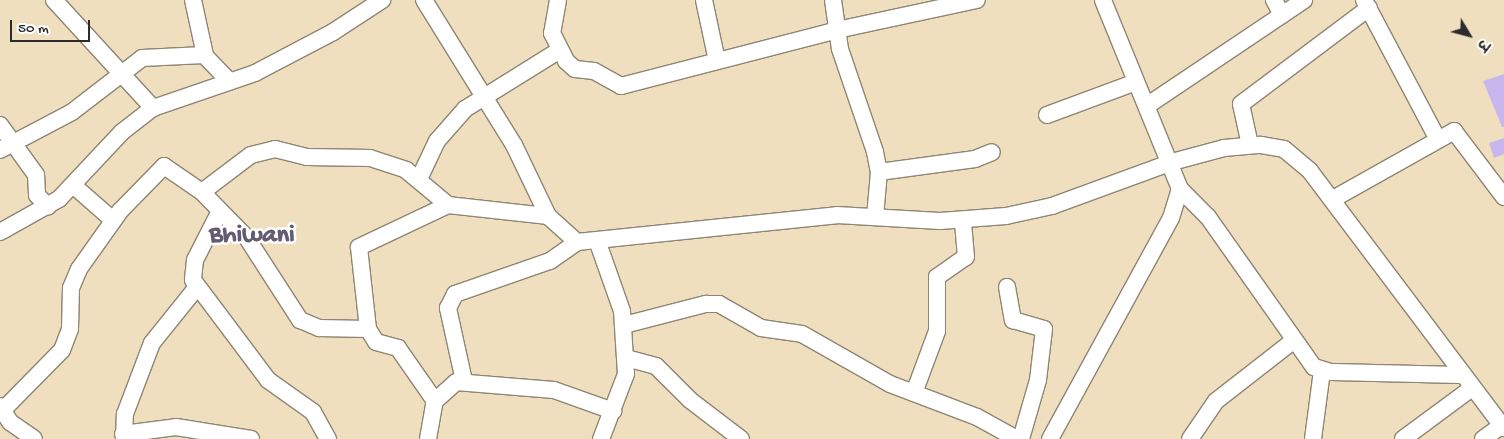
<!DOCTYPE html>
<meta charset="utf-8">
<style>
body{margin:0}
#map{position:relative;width:1504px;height:439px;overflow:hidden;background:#f0dfbe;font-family:"Gochi Hand","Playpen Sans Deva",sans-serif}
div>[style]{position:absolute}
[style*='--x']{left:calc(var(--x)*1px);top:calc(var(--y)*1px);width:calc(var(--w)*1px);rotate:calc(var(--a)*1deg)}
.building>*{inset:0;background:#c9b6ef}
.roads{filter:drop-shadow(1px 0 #8e8574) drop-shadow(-1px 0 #8e8574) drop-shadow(0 1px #8e8574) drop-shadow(0 -1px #8e8574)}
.minor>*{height:16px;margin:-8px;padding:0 8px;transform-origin:8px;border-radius:8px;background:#fff}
span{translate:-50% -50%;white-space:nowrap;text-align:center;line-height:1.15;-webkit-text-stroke:5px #fff;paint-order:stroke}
.town-label{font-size:26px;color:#625c70;font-weight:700}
.north{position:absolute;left:1444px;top:10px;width:50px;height:50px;-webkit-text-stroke:4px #fff;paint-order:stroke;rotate:127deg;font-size:14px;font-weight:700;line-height:20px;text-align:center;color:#2b2b2b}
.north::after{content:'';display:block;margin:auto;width:18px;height:22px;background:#2b2b2b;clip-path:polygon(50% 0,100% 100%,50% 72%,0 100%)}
.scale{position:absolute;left:10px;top:20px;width:80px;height:22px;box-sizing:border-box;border:2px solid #2b2b2b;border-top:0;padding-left:6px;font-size:15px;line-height:18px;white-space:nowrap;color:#2b2b2b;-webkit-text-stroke:4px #fff;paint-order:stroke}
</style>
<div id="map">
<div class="building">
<div style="clip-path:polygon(1504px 74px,1504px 127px,1502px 127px,1483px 81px)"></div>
<div style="clip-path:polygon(1504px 138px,1504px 154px,1494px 158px,1489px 143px)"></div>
</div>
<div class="roads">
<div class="minor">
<div style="--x:54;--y:0;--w:147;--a:47.5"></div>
<div style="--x:193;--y:0;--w:56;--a:77.7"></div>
<div style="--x:424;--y:0;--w:171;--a:58.2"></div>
<div style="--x:514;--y:145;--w:79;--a:64.4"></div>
<div style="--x:548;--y:216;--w:39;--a:42"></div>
<div style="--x:558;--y:0;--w:34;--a:100"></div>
<div style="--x:552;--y:33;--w:31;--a:63"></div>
<div style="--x:566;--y:61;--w:12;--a:42"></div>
<div style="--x:575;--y:69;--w:19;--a:6"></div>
<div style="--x:594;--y:71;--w:31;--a:29"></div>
<div style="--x:621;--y:86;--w:223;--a:-14.5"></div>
<div style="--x:837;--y:30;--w:143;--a:-12.1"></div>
<div style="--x:704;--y:0;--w:62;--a:78"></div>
<div style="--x:833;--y:0;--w:49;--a:81.9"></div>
<div style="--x:840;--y:49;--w:109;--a:71.2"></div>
<div style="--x:875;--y:152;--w:20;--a:79"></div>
<div style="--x:879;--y:172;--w:45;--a:95.1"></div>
<div style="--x:1274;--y:0;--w:17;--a:62"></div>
<div style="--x:1364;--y:0;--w:156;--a:62.1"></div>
<div style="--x:1148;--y:105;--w:188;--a:-33.9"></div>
<div style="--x:1047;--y:115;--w:95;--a:-20.3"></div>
<div style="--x:0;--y:125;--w:62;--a:54.2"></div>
<div style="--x:36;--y:175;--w:20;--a:87"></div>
<div style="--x:37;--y:195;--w:16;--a:47"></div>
<div style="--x:1250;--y:145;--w:42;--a:-102.4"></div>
<div style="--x:1241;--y:104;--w:160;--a:-36.9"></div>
<div style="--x:0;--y:150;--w:81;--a:-27.8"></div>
<div style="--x:72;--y:112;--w:88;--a:-37.6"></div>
<div style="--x:142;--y:58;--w:62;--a:-2.8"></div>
<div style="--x:204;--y:55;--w:37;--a:46"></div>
<div style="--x:879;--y:172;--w:97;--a:-7.7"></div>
<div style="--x:975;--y:159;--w:18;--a:-22"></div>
<div style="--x:419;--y:179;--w:42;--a:-64.7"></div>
<div style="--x:437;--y:141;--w:43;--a:-48.8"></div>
<div style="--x:465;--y:109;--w:110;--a:-31.9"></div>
<div style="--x:74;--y:186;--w:52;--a:41.1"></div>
<div style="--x:1180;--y:189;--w:40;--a:45"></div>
<div style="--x:1208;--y:217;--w:184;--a:54.8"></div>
<div style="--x:1314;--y:367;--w:17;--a:17"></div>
<div style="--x:1330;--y:372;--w:133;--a:1.3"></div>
<div style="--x:202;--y:192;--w:61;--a:-37.1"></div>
<div style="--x:251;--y:155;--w:25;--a:-14"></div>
<div style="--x:275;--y:149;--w:33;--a:14"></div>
<div style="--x:307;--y:157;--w:63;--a:0.9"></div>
<div style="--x:370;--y:158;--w:38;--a:18"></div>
<div style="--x:406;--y:170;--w:55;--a:39.8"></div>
<div style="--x:448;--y:205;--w:101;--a:6.3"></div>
<div style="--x:1333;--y:199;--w:139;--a:-29.3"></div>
<div style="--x:1454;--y:131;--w:83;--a:52.9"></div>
<div style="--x:220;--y:211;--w:55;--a:117"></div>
<div style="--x:195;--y:260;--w:20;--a:96"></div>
<div style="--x:193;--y:280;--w:125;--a:53.1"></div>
<div style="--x:268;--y:380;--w:55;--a:35.4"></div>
<div style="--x:313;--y:412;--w:31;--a:61"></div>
<div style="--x:0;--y:232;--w:68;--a:-29.2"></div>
<div style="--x:59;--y:199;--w:92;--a:-46.8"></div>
<div style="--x:122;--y:132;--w:39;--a:-38"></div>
<div style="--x:153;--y:108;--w:108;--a:-18.9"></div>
<div style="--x:255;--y:73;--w:88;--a:-27.7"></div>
<div style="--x:333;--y:32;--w:59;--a:-33.1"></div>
<div style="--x:598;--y:243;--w:72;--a:70.6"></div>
<div style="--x:622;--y:311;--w:63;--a:86.4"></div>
<div style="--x:626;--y:374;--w:70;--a:111"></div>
<div style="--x:1007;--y:287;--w:34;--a:80"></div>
<div style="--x:1013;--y:320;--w:32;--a:16"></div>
<div style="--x:1044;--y:329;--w:51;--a:96.7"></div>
<div style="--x:1038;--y:380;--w:61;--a:106.1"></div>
<div style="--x:624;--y:325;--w:85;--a:-14.4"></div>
<div style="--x:706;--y:304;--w:13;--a:0"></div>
<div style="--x:719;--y:304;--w:48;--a:29.7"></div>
<div style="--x:761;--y:328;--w:41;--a:8.3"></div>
<div style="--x:802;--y:334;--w:101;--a:29.6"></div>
<div style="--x:890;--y:384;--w:93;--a:20.8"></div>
<div style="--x:977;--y:417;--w:46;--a:28.8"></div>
<div style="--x:368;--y:329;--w:82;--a:-96.3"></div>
<div style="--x:359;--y:247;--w:98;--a:-25.3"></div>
<div style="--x:626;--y:358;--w:31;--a:15"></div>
<div style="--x:656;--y:366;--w:48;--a:45"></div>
<div style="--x:690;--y:400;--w:64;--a:37.4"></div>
<div style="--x:464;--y:381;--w:75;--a:-102.4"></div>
<div style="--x:448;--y:308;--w:16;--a:-63"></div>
<div style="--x:455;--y:294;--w:101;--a:-19.2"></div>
<div style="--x:550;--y:261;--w:33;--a:-35"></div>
<div style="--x:577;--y:242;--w:261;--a:-5.9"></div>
<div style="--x:837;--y:215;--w:103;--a:3.3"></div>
<div style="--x:940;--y:221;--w:66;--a:-4.3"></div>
<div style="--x:1006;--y:216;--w:47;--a:-12.3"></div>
<div style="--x:1052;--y:206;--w:128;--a:-20.1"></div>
<div style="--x:1172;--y:162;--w:54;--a:-15.1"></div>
<div style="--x:1224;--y:148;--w:37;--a:-5"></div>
<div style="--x:1261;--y:145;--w:23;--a:10"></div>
<div style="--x:1284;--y:149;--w:34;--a:40"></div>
<div style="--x:1310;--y:171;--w:322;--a:53"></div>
<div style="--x:914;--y:393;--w:66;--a:-69.6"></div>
<div style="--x:937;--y:331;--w:54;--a:-90"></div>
<div style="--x:937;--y:277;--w:35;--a:-35"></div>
<div style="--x:966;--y:257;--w:37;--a:-95"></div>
<div style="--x:0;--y:406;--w:19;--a:58"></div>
<div style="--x:10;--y:422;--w:29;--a:35"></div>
<div style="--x:3;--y:410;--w:84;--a:-45.5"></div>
<div style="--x:62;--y:350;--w:22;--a:-69"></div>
<div style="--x:70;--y:329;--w:41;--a:-88.6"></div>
<div style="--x:71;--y:288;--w:21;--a:-67"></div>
<div style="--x:79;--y:269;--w:71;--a:-54.7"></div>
<div style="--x:120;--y:211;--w:63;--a:-45.6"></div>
<div style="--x:164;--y:166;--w:46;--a:34.4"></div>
<div style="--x:202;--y:192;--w:64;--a:45.6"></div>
<div style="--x:247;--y:238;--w:98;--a:57.1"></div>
<div style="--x:300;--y:320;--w:21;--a:23"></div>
<div style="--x:319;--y:328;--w:49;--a:1.2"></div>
<div style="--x:368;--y:329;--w:15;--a:58"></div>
<div style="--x:376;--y:342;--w:23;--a:15"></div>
<div style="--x:398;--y:348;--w:65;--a:55.1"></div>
<div style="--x:123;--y:434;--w:53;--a:-7.5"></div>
<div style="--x:176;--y:427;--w:76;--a:9.1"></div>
<div style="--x:124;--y:439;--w:25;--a:-88"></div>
<div style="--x:125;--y:414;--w:76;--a:-69.2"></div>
<div style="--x:152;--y:343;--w:72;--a:-51.2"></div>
<div style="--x:428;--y:439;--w:39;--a:-80"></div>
<div style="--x:435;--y:401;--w:28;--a:-42"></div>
<div style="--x:456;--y:382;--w:98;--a:4.7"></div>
<div style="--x:554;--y:390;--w:63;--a:19.6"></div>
<div style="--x:1050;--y:439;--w:252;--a:-61.3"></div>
<div style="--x:1171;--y:218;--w:30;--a:-73"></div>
<div style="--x:1180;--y:189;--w:204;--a:-112.2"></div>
<div style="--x:1190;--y:439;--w:46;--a:-55.6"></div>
<div style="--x:1216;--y:401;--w:98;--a:-37.9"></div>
<div style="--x:1313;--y:439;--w:69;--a:-82.5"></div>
<div style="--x:1403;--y:439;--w:86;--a:-36.5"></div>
<div style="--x:1483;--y:439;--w:26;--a:-36"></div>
</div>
</div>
<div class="town-label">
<span style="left:252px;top:237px">Bhiwani</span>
</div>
<div class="north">उ</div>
<div class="scale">50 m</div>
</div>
